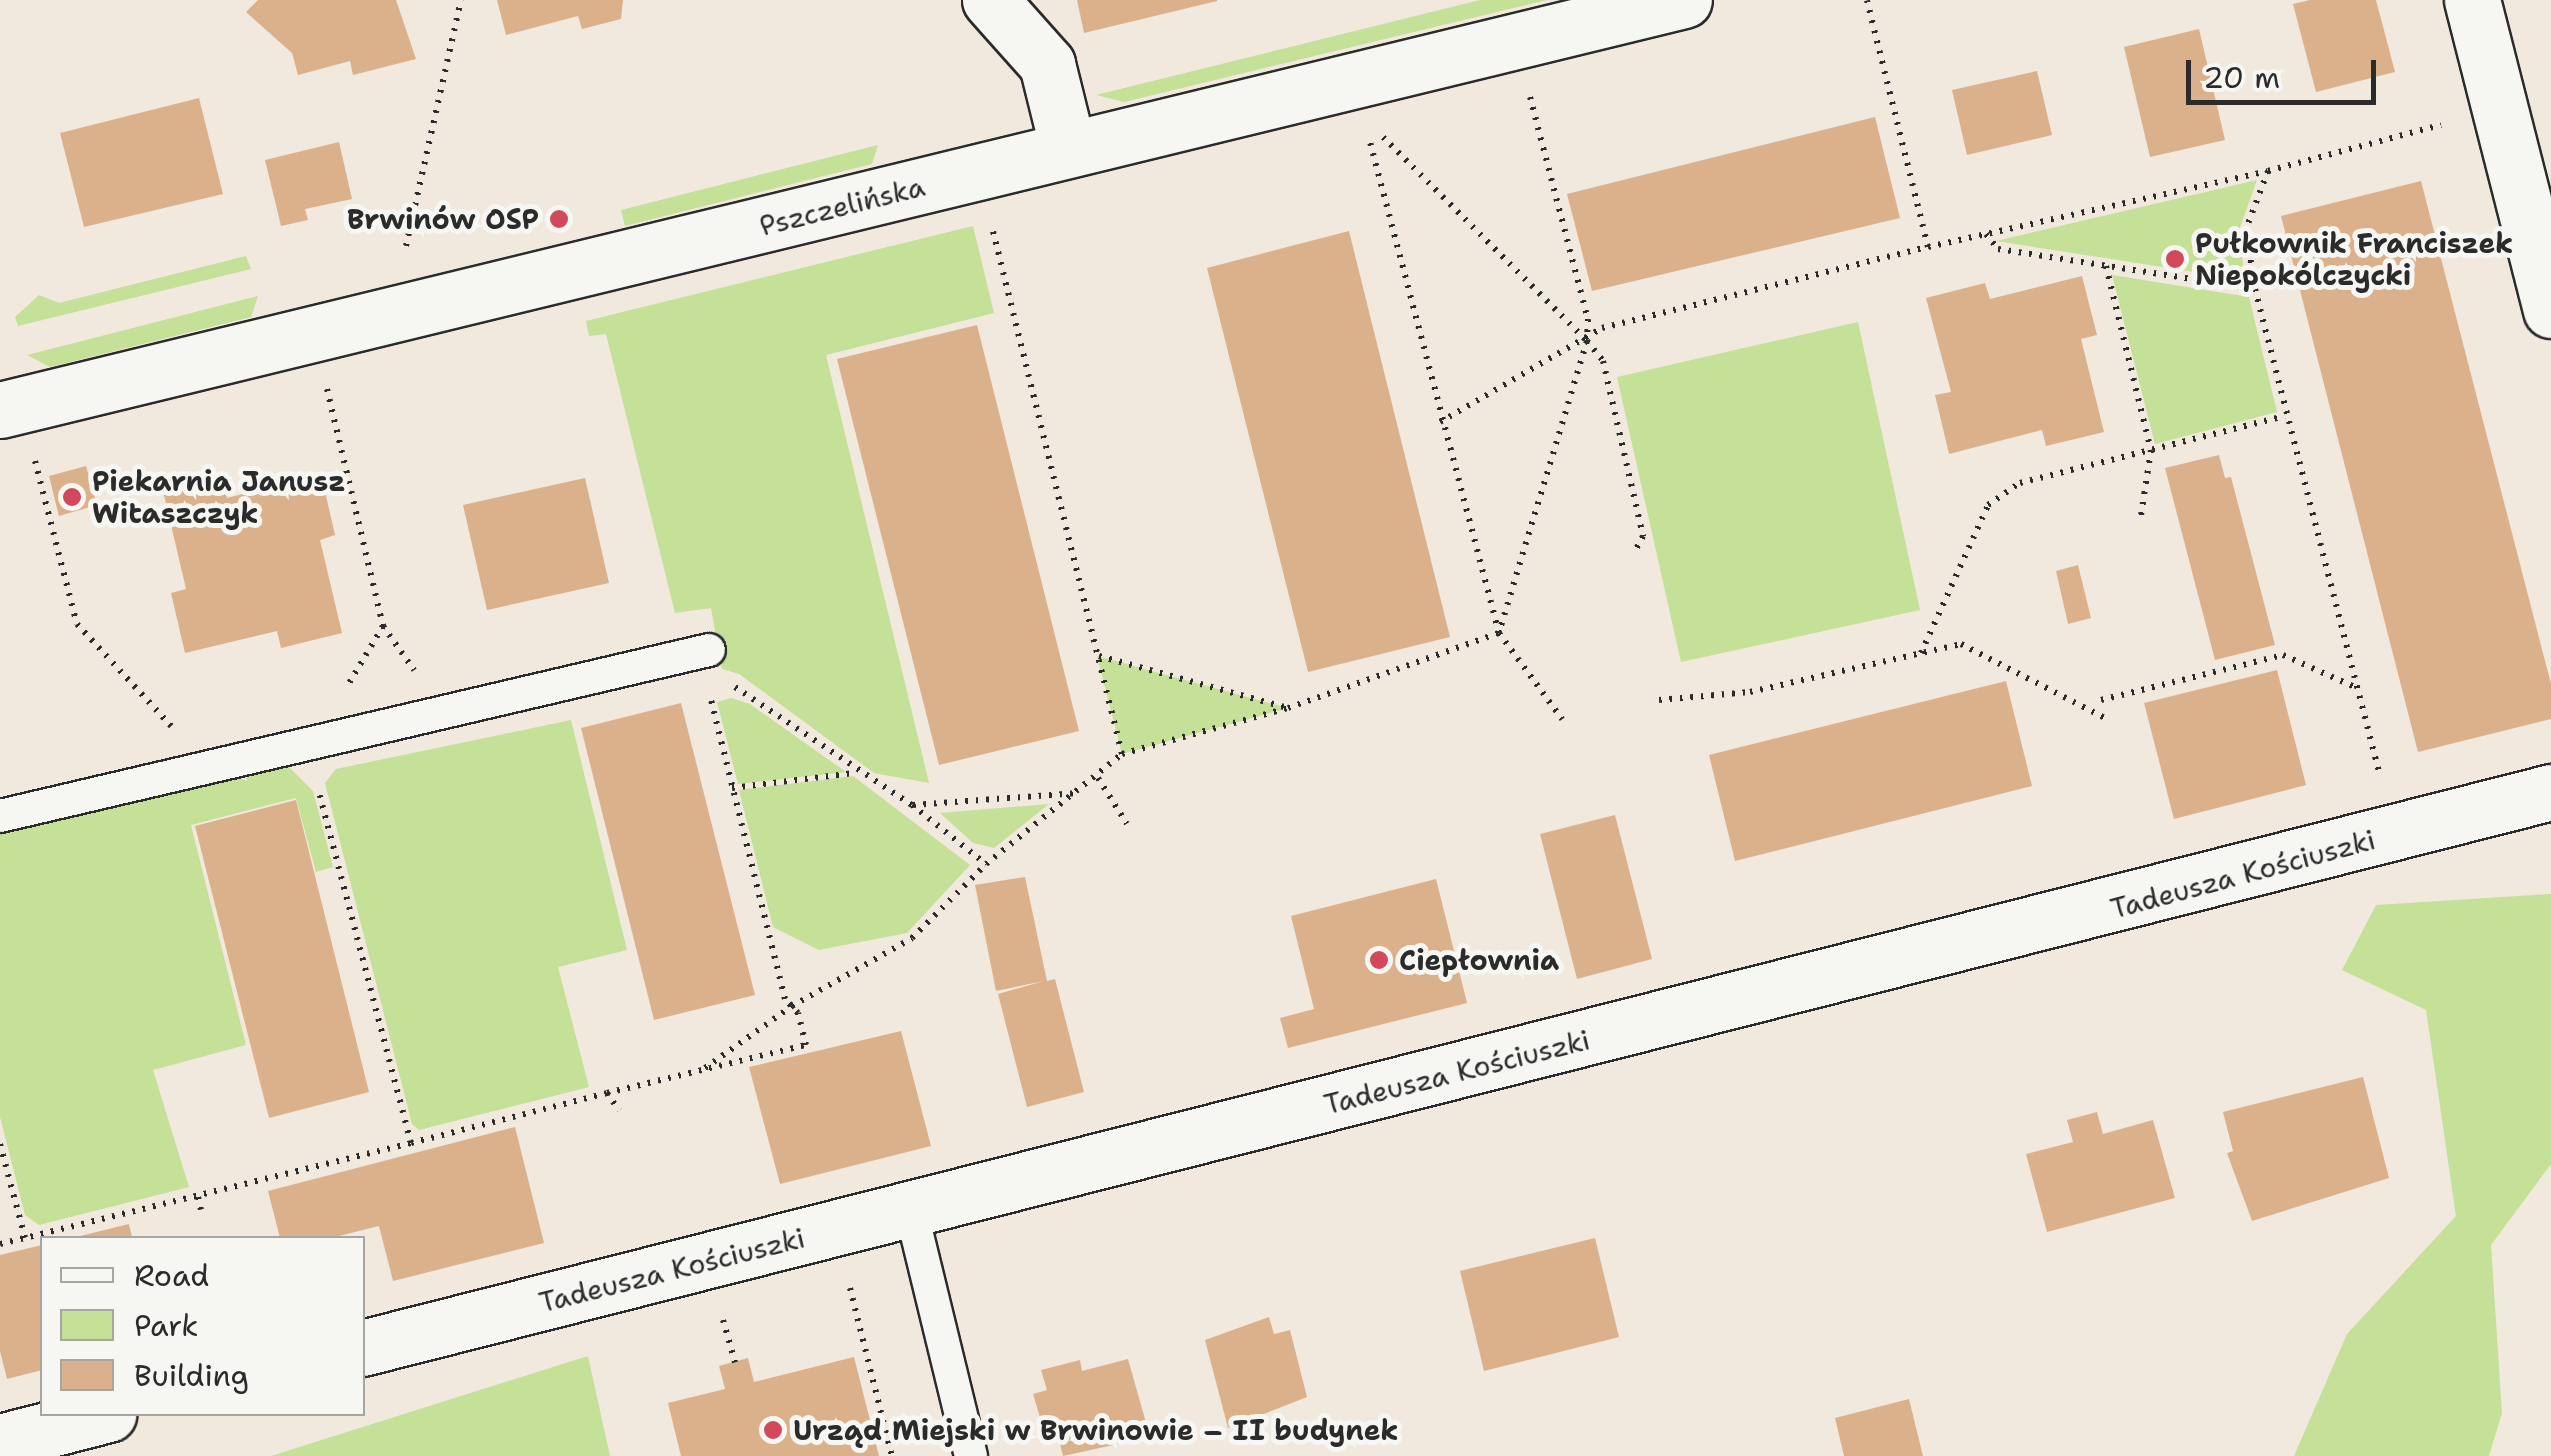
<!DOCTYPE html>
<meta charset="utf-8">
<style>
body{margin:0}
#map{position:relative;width:2551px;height:1456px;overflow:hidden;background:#f1e8de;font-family:"Shantell Sans",sans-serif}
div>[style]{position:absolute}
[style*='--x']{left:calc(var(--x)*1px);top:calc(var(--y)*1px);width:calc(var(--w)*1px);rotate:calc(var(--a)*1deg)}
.green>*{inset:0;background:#c5e097}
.building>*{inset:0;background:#dbb18c}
.path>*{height:6px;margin-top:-3px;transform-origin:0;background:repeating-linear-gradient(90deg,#2b2b2b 0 2.5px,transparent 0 10.5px)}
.roads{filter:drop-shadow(2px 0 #2b2b2b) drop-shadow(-2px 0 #2b2b2b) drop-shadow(0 2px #2b2b2b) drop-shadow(0 -2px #2b2b2b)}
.lane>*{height:32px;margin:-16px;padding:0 16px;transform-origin:16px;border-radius:16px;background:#f6f6f2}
.street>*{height:55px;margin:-27.5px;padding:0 27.5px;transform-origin:27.5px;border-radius:27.5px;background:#f6f6f2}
.secondary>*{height:55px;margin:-27.5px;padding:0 27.5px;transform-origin:27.5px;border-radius:27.5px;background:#f6f6f2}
.dots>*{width:28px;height:28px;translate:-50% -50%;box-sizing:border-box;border:5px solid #f6f6f2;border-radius:50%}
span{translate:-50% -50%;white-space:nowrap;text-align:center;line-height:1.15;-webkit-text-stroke:10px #f6f6f2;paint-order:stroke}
.street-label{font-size:28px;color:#2b2b2b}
.poi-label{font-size:28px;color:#2b2b2b;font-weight:700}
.right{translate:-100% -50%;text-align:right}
.left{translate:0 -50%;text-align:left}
.legend{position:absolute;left:40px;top:1236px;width:325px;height:180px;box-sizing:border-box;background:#f6f6f2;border:2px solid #a5a5a2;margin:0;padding:12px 18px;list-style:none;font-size:30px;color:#2b2b2b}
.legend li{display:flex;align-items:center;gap:20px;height:50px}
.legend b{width:50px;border:2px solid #a5a5a2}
.scale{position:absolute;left:2186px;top:60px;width:190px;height:45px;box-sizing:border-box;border:5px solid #2b2b2b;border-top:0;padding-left:12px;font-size:30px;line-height:35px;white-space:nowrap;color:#2b2b2b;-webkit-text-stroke:8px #f6f6f2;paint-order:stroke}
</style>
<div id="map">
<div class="green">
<div style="clip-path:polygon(1480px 0,1547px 0,1124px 102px,1096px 95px)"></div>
<div style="clip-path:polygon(878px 145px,872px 164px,625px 226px,621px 210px)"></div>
<div style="clip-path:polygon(2257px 180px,2239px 230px,2245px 280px,1996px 241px)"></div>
<div style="clip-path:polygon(973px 226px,994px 313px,826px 355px,929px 783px,874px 773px,739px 674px,722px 669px,711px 608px,675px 613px,606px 334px,589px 336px,586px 321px)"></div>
<div style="clip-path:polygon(246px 256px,251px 269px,18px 326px,15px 317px,39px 295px,59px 303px)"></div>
<div style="clip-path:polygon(2112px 275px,2249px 297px,2277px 412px,2155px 444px)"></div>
<div style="clip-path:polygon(258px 296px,251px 317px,50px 367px,27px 355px)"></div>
<div style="clip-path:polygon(1858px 322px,1920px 610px,1681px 662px,1617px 377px)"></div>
<div style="clip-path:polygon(1097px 656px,1288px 708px,1122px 754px)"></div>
<div style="clip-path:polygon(731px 698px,750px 704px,846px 772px,738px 784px,717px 702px)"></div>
<div style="clip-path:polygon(571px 720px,627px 950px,558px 967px,589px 1087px,419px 1130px,412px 1124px,325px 783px,336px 769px)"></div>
<div style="clip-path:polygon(284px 762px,313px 791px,333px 867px,316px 872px,296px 798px,191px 825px,246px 1045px,153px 1070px,189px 1187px,39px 1225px,25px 1215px,0 1117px,0 831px,233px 775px,247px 781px,247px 771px)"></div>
<div style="clip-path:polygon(853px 776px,970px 865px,907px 933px,819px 950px,773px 927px,739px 790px)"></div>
<div style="clip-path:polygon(1049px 804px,994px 848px,973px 843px,940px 813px)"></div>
<div style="clip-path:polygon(2551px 894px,2551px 1164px,2491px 1245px,2502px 1413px,2489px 1456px,2294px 1456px,2347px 1334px,2456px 1216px,2426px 1010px,2342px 970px,2376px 905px)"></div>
<div style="clip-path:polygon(588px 1356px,610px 1456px,271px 1456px)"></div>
</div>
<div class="building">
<div style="clip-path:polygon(258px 0,396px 0,416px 59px,353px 75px,350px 61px,298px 75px,292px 53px,246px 12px)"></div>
<div style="clip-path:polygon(497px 0,623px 0,621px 19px,582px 29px,578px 16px,506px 35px)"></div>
<div style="clip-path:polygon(1077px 0,1217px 0,1217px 1px,1084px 33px)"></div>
<div style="clip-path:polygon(2310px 0,2376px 0,2395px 72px,2316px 92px,2293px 4px)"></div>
<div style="clip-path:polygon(2199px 29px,2225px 140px,2150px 157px,2124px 47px)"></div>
<div style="clip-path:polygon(2037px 71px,2052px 135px,1967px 155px,1952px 90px)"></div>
<div style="clip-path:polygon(199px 98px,223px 194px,84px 227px,60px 133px)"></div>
<div style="clip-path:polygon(1875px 117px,1900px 218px,1592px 291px,1567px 194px)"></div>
<div style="clip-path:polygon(339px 142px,352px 199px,305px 209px,308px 220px,281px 226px,265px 160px)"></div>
<div style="clip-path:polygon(2421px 181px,2551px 684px,2551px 719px,2418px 752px,2281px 216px)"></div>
<div style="clip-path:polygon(1349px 231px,1450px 637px,1308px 672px,1207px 268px)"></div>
<div style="clip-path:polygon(2082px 276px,2097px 335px,2081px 339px,2104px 432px,2046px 446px,2042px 430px,1949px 454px,1935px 395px,1951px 392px,1926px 298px,1985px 283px,1990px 299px)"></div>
<div style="clip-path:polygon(977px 325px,1079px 731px,939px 765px,837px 359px)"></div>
<div style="clip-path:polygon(2219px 455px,2225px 478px,2231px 477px,2275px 645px,2215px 660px,2165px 468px)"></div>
<div style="clip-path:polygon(86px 466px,97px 505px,59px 516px,49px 476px)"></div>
<div style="clip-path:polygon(321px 474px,335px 535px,320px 540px,342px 633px,281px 648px,277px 631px,185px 653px,171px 593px,186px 589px,164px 495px,224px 481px,227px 498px)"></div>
<div style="clip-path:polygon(585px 478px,609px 583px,487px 610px,463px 505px)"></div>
<div style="clip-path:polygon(2078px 565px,2091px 618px,2068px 624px,2056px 571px)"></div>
<div style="clip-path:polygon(2277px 670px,2306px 785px,2174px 819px,2144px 703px)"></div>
<div style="clip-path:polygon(2006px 681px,2032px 786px,1735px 861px,1709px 755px)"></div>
<div style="clip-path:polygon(681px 703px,755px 995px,654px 1020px,581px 728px)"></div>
<div style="clip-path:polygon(296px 800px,369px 1092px,269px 1118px,195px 826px)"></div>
<div style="clip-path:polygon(1615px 815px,1652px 959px,1577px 979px,1540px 834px)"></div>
<div style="clip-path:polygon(1025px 877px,1047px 981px,1055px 979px,1084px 1092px,1027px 1107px,998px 994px,1044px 981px,996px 991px,975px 885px)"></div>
<div style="clip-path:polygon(1436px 879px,1467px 1003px,1288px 1048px,1280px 1018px,1314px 1009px,1291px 916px)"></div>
<div style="clip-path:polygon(901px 1031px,931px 1146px,780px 1184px,749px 1067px)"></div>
<div style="clip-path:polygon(2363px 1077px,2389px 1178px,2252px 1221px,2227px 1153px,2233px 1151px,2223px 1112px)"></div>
<div style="clip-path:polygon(2097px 1112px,2103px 1134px,2153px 1120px,2175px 1198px,2047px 1232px,2026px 1154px,2073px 1142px,2067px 1120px)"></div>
<div style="clip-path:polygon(515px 1127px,544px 1243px,393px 1281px,379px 1226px,331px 1238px,280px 1238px,268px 1191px)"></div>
<div style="clip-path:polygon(129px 1224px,132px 1238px,77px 1238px,76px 1237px)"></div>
<div style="clip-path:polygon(1595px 1238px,1619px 1337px,1484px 1371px,1460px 1271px)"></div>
<div style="clip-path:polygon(42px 1245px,42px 1370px,7px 1379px,0 1351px,0 1255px)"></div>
<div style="clip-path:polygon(1269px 1317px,1274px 1334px,1290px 1330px,1307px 1397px,1228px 1428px,1205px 1340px)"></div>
<div style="clip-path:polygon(854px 1357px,879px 1456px,681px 1456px,668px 1403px,725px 1389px,719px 1366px,748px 1358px,754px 1382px)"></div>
<div style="clip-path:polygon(1128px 1359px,1150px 1437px,1063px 1456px,1054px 1421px,1042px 1424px,1033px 1394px,1047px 1390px,1041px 1370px,1080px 1360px,1082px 1371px)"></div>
<div style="clip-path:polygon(1909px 1399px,1923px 1456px,1844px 1456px,1835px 1418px)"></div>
</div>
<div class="path">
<div style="--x:1530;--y:97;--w:229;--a:75.4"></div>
<div style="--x:1588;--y:319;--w:22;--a:93"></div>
<div style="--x:1587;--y:341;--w:26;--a:51"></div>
<div style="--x:1603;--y:361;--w:180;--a:77.1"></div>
<div style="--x:1643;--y:536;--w:17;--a:118"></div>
<div style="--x:1383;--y:137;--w:288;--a:45"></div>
<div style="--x:1587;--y:341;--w:305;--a:106.8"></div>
<div style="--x:1499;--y:633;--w:107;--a:53.8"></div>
<div style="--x:2268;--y:171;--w:179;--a:-14.9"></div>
<div style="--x:1986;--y:234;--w:19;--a:51"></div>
<div style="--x:1998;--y:249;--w:260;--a:8.8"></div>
<div style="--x:406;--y:246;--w:252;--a:-77.4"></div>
<div style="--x:1928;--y:247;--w:348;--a:-12.6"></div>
<div style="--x:2268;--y:171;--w:62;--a:110.8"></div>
<div style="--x:2246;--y:229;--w:61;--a:81.5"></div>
<div style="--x:2255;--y:289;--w:503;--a:75.6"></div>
<div style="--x:2106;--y:266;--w:189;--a:76.3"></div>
<div style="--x:2151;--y:450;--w:66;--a:98.7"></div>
<div style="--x:327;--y:389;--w:244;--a:76.7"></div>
<div style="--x:383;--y:626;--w:69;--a:120.7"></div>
<div style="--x:1440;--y:422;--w:187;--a:-30.1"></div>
<div style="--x:1602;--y:328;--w:336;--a:-14"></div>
<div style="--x:1928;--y:247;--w:254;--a:-103.9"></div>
<div style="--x:35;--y:461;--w:168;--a:75.6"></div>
<div style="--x:77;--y:624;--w:139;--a:47.3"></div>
<div style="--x:383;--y:626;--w:54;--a:54.8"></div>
<div style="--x:1921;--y:653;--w:162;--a:-65.6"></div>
<div style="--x:1988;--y:505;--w:39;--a:-35"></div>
<div style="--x:2020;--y:483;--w:273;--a:-14.2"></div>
<div style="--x:1099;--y:656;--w:192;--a:15.4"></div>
<div style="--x:735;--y:687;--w:213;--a:33.7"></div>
<div style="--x:912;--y:805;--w:95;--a:38.6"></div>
<div style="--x:1659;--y:700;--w:91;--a:-5"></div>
<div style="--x:1750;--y:692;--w:216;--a:-12.8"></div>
<div style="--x:1961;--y:644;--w:162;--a:27.2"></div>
<div style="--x:2101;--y:700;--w:187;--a:-13.9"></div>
<div style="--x:2283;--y:655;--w:81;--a:24"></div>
<div style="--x:1122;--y:754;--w:172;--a:-15.5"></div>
<div style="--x:1288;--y:708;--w:224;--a:-19.6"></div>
<div style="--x:1499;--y:633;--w:512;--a:-104.72"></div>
<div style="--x:1098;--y:778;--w:54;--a:57.8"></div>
<div style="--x:732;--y:788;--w:123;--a:-7"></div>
<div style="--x:913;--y:805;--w:162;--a:-4.2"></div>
<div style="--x:705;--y:1068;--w:107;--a:-35.5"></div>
<div style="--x:792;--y:1006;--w:138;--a:-29.5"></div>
<div style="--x:912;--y:938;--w:105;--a:-45"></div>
<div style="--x:986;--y:864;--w:175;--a:-39"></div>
<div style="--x:1122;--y:754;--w:543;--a:-103.86"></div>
<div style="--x:607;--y:1093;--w:205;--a:-13.6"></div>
<div style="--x:806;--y:1045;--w:33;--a:-104"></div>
<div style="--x:798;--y:1013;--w:19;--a:-133"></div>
<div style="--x:785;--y:999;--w:309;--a:-103.9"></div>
<div style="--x:411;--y:1143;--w:202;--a:-14.3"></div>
<div style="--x:607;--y:1093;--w:21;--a:55"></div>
<div style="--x:0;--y:1144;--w:97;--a:75.1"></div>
<div style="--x:198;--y:1197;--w:13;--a:77"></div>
<div style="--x:0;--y:1244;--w:423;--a:-13.8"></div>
<div style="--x:411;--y:1143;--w:366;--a:-104.7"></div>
<div style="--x:850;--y:1288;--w:173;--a:76"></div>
<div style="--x:723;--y:1320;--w:44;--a:74.1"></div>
</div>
<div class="roads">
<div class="lane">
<div style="--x:0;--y:816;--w:728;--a:-13.18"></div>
<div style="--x:911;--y:1210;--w:253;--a:76.3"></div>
</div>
<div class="street">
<div style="--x:990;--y:0;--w:86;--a:48.3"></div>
<div style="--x:1047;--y:64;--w:88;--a:76.1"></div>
<div style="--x:2472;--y:0;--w:320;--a:75.7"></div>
<div style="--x:362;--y:1348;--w:2259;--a:-14.25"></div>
<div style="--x:0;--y:1442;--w:112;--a:-14.5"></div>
</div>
<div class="secondary">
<div style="--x:0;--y:410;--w:1733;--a:-13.68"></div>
</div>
</div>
<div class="dots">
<div style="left:559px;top:219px;background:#d1495b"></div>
<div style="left:2175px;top:259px;background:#d1495b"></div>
<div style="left:72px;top:497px;background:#d1495b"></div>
<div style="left:1379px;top:960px;background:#d1495b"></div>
<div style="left:773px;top:1430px;background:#d1495b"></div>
</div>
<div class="street-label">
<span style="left:842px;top:206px;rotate:-14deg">Pszczelińska</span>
<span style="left:2243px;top:874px;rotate:-15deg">Tadeusza Kościuszki</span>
<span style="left:1457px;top:1072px;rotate:-14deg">Tadeusza Kościuszki</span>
<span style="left:672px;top:1270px;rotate:-14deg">Tadeusza Kościuszki</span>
</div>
<div class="poi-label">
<span class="right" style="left:539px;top:219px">Brwinów OSP</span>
<span class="left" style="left:2195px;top:259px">Pułkownik Franciszek<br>Niepokólczycki</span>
<span class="left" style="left:92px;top:497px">Piekarnia Janusz<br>Witaszczyk</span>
<span class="left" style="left:1399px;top:960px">Ciepłownia</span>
<span class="left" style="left:793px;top:1430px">Urząd Miejski w Brwinowie – II budynek</span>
</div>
<ul class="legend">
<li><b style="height:12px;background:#f6f6f2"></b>Road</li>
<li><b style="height:28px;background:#c5e097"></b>Park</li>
<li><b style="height:28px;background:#dbb18c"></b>Building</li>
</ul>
<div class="scale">20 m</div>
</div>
